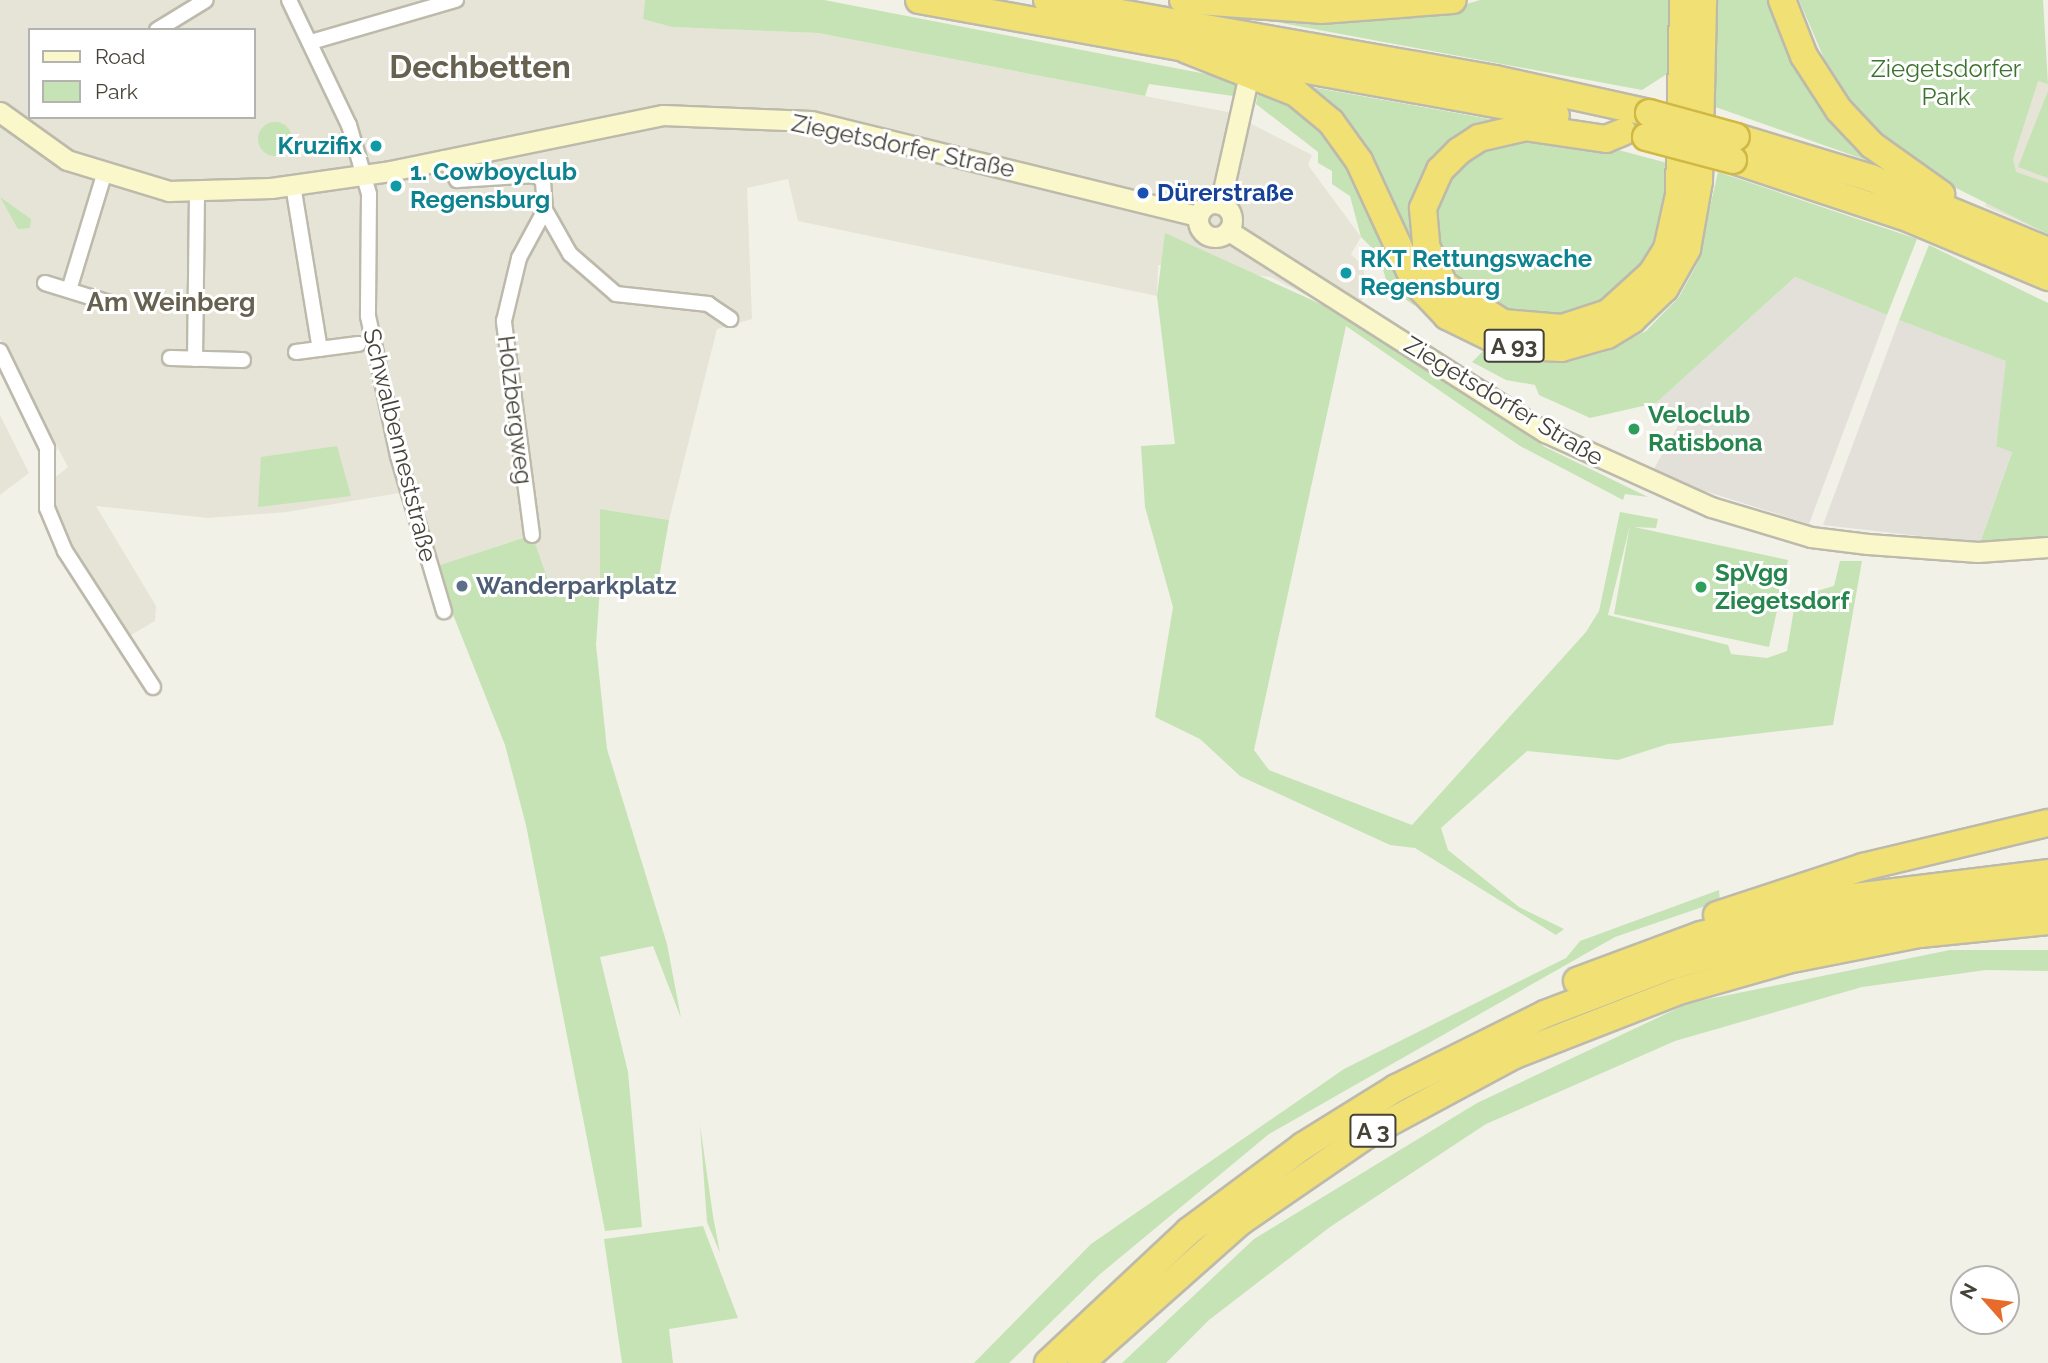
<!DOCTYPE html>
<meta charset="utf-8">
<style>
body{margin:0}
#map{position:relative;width:2048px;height:1363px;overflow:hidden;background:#f2f1e8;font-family:Raleway,sans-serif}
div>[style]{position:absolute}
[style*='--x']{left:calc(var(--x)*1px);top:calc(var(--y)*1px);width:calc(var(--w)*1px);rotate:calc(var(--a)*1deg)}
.residential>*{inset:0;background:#e6e4d6}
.industrial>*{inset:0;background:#e2e0d9}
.green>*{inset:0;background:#c5e3b4}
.round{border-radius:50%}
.roads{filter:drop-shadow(2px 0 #bdbaab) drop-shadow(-2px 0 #bdbaab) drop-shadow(0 2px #bdbaab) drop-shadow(0 -2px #bdbaab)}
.street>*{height:14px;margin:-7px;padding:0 7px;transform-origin:7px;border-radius:7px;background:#fff}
.secondary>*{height:19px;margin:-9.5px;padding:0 9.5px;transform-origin:9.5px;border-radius:9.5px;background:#faf8cb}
.secondary>.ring{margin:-9.5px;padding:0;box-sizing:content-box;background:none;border:19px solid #faf8cb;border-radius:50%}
.highway>*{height:26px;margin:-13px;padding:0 13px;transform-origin:13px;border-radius:13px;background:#f1e074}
.bridges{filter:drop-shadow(2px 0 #d0b844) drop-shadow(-2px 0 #d0b844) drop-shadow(0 2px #d0b844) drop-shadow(0 -2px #d0b844)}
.highway-bridge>*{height:26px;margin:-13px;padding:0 13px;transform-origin:13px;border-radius:13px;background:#f1e074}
.dots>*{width:19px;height:19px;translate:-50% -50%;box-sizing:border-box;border:4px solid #fff;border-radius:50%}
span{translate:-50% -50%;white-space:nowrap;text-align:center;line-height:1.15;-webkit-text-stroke:6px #fff;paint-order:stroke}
.shield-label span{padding:2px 5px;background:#fff;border:2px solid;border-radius:5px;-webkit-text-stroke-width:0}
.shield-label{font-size:23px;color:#454237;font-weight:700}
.park-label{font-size:24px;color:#3c722f}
.culture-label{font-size:24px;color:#0d838f;font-weight:700}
.right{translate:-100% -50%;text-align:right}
.left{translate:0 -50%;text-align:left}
.street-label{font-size:24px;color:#454237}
.transit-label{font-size:24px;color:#164399;font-weight:700}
.leisure-label{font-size:24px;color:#27864d;font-weight:700}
.service-label{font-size:24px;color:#4e5e75;font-weight:700}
.neighbourhood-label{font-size:26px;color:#67624f;font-weight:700}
.district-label{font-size:32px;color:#67624f;font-weight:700}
.legend{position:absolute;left:28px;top:28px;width:228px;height:91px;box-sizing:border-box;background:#fff;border:2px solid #b5b3af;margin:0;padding:9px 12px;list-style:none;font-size:21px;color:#454237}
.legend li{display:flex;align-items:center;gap:14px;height:35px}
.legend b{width:35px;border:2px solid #b5b3af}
.north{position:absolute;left:1950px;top:1265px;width:70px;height:70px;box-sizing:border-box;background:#fff;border:2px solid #b5b3af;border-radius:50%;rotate:298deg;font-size:19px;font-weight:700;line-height:28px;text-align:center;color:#454237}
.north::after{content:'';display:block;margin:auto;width:24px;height:32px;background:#e76b2a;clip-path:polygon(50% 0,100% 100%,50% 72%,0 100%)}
</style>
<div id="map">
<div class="residential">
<div style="clip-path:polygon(evenodd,0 0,645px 0,643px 19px,672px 27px,818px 33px,1228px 112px,1312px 155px,1308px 165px,1361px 237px,1351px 254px,1364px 267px,1364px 297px,1349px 317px,1271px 277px,1158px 265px,1157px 296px,798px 221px,788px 179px,747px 188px,752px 319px,717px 329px,669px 520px,600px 509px,600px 587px,549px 583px,531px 535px,423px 571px,399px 493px,287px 512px,208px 518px,96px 506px,156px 606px,155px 621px,131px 635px,69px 540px,54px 505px,53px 479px,68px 467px,0 339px,0 121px,12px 113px,0 101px,0 0,30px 30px,254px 30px,254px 117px,30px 117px,30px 30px)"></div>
<div style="clip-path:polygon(2038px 80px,2048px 84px,2048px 234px,1985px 206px)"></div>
<div style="clip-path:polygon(0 415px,29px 473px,0 495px)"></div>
</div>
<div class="industrial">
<div style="clip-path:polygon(1795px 277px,1887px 315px,1809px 524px,1651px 474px,1683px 417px,1656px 403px)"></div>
<div style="clip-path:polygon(1899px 320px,2007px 361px,1996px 445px,2012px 451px,1980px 543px,1823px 525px)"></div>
</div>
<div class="green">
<div style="clip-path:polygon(645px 0,824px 0,1237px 80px,1233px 96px,1149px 84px,1145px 96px,818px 33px,672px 27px,643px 19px)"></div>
<div style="clip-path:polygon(1480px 0,1675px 0,1670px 72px,1642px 90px,1271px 21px,1272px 15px,1447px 10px)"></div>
<div style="clip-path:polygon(1709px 0,1773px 0,1880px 165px,1707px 104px)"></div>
<div style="clip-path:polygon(1799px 0,2043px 0,2048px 84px,2038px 81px,2013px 159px,2016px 172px,2048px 183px,2048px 234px,1934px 177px,1875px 132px,1832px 77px)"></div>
<div style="clip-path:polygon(1300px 85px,1495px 120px,1450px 142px,1420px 260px)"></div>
<div style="clip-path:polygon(1259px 88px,1314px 122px,1332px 141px,1354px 175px,1415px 306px,1388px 287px,1379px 255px,1361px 237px,1350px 196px,1332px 184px,1332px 171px,1318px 163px,1318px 152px,1256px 104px)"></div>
<div style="clip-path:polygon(2048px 91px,2048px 178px,2018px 167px)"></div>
<div class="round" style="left:258px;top:122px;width:34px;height:34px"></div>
<div style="clip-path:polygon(1566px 136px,1671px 164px,1661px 238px,1648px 265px,1610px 301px,1568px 319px,1514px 317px,1466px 295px,1436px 252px,1435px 199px,1445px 175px,1494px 139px)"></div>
<div style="clip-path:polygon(1718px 172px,1917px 239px,1887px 315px,1795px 277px,1656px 403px,1590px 418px,1539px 395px,1535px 385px,1506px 380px,1472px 362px,1483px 351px,1565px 362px,1604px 352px,1646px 331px,1679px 297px,1697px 264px)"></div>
<div style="clip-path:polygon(0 197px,31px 219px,30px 228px,18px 229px)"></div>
<div style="clip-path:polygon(1165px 233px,1349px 317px,1545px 447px,1648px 497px,1625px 494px,1623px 500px,1520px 446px,1346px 326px,1254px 750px,1269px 770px,1412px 825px,1586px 632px,1599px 611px,1620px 512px,1658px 519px,1656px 528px,1634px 527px,1788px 560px,1769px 647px,1614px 614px,1630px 525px,1608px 615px,1728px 645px,1731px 654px,1767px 658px,1787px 651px,1796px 597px,1834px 586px,1840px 561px,1862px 561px,1833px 725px,1668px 744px,1618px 760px,1527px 751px,1441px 828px,1448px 850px,1519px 907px,1564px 929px,1556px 935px,1415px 848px,1390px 845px,1240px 776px,1200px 739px,1155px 717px,1173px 607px,1145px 507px,1141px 446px,1175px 444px,1157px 296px)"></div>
<div style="clip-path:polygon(1929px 245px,2048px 303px,2048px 538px,1980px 543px,2012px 452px,1996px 446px,2006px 361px,1899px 320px)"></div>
<div style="clip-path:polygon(337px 446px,351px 496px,258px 507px,261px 457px)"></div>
<div style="clip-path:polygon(600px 509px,669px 520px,657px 589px,600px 587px,596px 645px,607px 749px,667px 944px,681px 1018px,653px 946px,600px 957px,628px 1072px,642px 1227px,605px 1231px,526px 825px,505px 745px,434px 567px,532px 535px,549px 583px,600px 587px)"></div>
<div style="clip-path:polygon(1719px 890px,1720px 901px,1615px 937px,1269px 1134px,1099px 1275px,1009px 1363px,974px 1363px,1091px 1244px,1344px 1069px,1566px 958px,1580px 941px)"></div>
<div style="clip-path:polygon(1950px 950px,2048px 950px,2048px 971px,1986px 970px,1862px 987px,1675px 1041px,1486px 1124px,1330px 1227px,1209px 1320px,1166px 1363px,1122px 1363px,1254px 1239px,1477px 1103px,1689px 1003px)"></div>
<div style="clip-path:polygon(700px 1125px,713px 1216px,720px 1253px,707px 1222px)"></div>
<div style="clip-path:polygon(703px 1226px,738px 1318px,669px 1329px,673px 1363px,622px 1363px,604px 1239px)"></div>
</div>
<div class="roads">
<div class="street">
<div style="--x:289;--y:0;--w:139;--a:64.4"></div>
<div style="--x:349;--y:125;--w:72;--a:73.8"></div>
<div style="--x:369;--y:194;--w:122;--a:90.5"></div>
<div style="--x:368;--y:316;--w:143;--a:77.9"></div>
<div style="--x:398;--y:456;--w:162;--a:73.5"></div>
<div style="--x:157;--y:30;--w:57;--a:-31.5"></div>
<div style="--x:311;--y:42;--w:151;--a:-16.2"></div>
<div style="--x:444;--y:158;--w:26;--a:59"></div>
<div style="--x:457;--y:180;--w:79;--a:-3.6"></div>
<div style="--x:536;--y:175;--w:9;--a:41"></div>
<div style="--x:543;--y:181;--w:29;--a:86"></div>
<div style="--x:545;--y:210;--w:51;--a:60.4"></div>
<div style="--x:570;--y:254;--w:61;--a:41"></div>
<div style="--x:616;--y:294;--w:93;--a:6.2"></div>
<div style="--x:708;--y:304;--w:27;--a:34"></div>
<div style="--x:293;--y:185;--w:166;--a:80.7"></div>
<div style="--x:45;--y:283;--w:71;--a:17.2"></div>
<div style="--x:69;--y:290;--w:120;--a:-73.1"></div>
<div style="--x:0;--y:351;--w:108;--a:64.1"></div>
<div style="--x:47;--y:448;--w:60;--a:90"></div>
<div style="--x:47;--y:508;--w:47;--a:67.3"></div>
<div style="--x:65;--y:551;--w:162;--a:57.1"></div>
<div style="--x:296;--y:352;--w:63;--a:-7.4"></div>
<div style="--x:170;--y:358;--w:73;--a:1.6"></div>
<div style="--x:195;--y:359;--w:167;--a:-89.3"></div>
<div style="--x:532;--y:535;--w:216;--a:-97.5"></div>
<div style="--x:504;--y:321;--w:65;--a:-76.6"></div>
<div style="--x:519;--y:258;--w:55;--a:-61.6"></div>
</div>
<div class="secondary">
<div style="--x:0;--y:112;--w:82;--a:35.6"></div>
<div style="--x:67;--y:160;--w:107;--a:16.9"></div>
<div style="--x:169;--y:191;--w:102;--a:-1.7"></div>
<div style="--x:271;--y:188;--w:120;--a:-8.1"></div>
<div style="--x:390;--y:171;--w:279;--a:-11.6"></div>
<div style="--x:663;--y:115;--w:148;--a:2.3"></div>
<div style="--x:811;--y:121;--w:399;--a:13.8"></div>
<div class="ring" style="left:1198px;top:203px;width:15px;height:15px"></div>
<div style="--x:1220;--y:204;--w:124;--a:-77.4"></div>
<div style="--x:1229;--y:231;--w:375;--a:32.5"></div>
<div style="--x:1545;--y:432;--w:182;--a:24.3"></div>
<div style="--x:1711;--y:507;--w:104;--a:16.7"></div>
<div style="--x:1811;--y:537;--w:57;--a:7"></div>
<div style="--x:1868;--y:544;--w:110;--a:4.2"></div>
<div style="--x:1978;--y:552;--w:70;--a:-4.1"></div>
</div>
<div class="highway">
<div style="--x:919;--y:0;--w:647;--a:10.23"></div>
<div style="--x:1047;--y:0;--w:455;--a:10"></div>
<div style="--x:1495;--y:79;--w:158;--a:12.4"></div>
<div style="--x:1183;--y:0;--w:138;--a:4.1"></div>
<div style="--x:1321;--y:10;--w:132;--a:-4.3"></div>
<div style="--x:1782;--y:0;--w:60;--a:68.6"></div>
<div style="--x:1804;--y:56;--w:64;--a:57.1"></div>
<div style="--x:1839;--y:110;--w:48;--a:46.7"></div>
<div style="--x:1872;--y:145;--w:85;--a:35.4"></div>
<div style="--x:1187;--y:50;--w:117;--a:21.5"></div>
<div style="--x:1296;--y:93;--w:45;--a:39.6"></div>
<div style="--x:1331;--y:122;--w:48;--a:54.3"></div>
<div style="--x:1359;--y:161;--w:133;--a:65.2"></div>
<div style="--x:1415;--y:282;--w:47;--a:46.7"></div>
<div style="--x:1447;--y:316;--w:66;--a:26.2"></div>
<div style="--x:1506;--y:345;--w:55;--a:3.1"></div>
<div style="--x:1561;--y:348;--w:48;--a:-15.8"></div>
<div style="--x:1607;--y:335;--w:29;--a:-31"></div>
<div style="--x:1632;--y:320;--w:46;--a:-44.1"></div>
<div style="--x:1665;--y:288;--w:45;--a:-60.6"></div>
<div style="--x:1687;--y:249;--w:69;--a:-80"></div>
<div style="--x:1699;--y:181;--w:181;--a:-88.7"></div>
<div style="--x:1623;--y:132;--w:18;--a:158"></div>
<div style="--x:1606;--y:139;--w:81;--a:-171.5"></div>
<div style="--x:1526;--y:127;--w:48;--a:166.8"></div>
<div style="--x:1479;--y:138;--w:24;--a:147"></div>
<div style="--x:1459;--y:151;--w:27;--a:135"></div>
<div style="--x:1440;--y:170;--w:42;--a:114.1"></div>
<div style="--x:1423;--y:208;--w:38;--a:85"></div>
<div style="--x:1426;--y:246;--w:43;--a:65.2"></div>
<div style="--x:1444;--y:285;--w:70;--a:32.8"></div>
<div style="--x:1503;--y:323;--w:59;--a:4.8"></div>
<div style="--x:1562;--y:328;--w:48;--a:-18.1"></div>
<div style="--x:1608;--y:313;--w:59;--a:-42.3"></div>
<div style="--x:1652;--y:273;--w:28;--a:-58"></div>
<div style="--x:1667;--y:249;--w:55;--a:-77.5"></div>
<div style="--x:1679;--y:195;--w:195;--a:-88.8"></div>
<div style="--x:1736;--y:137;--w:141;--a:16.9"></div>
<div style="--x:1871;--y:178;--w:191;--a:22.4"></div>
<div style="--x:1733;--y:160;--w:187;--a:18.4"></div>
<div style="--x:1910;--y:219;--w:150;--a:22.8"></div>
<div style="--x:1717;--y:915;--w:154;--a:-18.2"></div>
<div style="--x:1863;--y:867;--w:190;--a:-13.4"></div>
<div style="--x:1577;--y:981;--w:132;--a:-20.4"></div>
<div style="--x:1701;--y:935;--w:149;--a:-14.4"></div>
<div style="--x:1845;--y:898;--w:205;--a:-7"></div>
<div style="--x:1048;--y:1363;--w:193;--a:-43.1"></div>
<div style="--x:1189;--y:1231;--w:142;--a:-36.7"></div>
<div style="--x:1303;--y:1146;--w:110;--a:-31.9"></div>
<div style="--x:1396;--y:1088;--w:166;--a:-26.4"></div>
<div style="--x:1545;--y:1014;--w:135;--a:-20.9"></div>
<div style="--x:1671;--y:966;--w:136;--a:-15"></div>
<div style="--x:1802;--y:931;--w:140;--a:-10.3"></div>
<div style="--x:1940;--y:906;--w:108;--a:-4.8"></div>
<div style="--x:1081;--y:1363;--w:213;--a:-41.6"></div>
<div style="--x:1240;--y:1222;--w:155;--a:-34.5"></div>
<div style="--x:1368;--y:1134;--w:167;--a:-28.3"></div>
<div style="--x:1515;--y:1055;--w:179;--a:-21.3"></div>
<div style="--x:1682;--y:990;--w:109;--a:-15.9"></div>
<div style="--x:1787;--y:960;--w:136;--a:-11.1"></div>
<div style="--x:1920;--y:934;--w:129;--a:-5.8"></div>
</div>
</div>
<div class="bridges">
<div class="highway-bridge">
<div style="--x:1649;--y:113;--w:90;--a:15.4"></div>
<div style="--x:1646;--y:137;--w:90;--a:14.8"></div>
</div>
</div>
<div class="dots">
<div style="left:376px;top:146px;background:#0f9aa8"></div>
<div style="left:396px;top:186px;background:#0f9aa8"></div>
<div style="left:1143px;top:193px;background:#1a4fb4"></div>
<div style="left:1346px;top:273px;background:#0f9aa8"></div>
<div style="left:1634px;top:429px;background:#2e9e5b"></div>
<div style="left:462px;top:586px;background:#5c6f8a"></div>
<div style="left:1701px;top:587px;background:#2e9e5b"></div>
</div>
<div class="shield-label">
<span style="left:1514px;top:346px">A 93</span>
<span style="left:1373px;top:1131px">A 3</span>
</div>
<div class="park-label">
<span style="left:1946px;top:83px">Ziegetsdorfer<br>Park</span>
</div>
<div class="culture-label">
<span class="right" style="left:362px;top:146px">Kruzifix</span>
<span class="left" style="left:410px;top:186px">1. Cowboyclub<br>Regensburg</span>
<span class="left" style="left:1360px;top:273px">RKT Rettungswache<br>Regensburg</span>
</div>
<div class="street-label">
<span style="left:903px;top:146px;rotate:12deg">Ziegetsdorfer Straße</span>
<span style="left:1504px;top:401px;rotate:31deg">Ziegetsdorfer Straße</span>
<span style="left:515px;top:410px;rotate:83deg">Holzbergweg</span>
<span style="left:400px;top:445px;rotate:76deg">Schwalbenneststraße</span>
</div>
<div class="transit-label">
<span class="left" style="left:1157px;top:193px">Dürerstraße</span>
</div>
<div class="leisure-label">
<span class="left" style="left:1648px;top:429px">Veloclub<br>Ratisbona</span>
<span class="left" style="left:1715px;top:587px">SpVgg<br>Ziegetsdorf</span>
</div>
<div class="service-label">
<span class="left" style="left:476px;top:586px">Wanderparkplatz</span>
</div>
<div class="neighbourhood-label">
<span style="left:171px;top:303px">Am Weinberg</span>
</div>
<div class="district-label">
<span style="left:480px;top:67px">Dechbetten</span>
</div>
<ul class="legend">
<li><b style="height:9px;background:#faf8cb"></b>Road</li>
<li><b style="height:19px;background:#c5e3b4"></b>Park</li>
</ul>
<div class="north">N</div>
</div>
